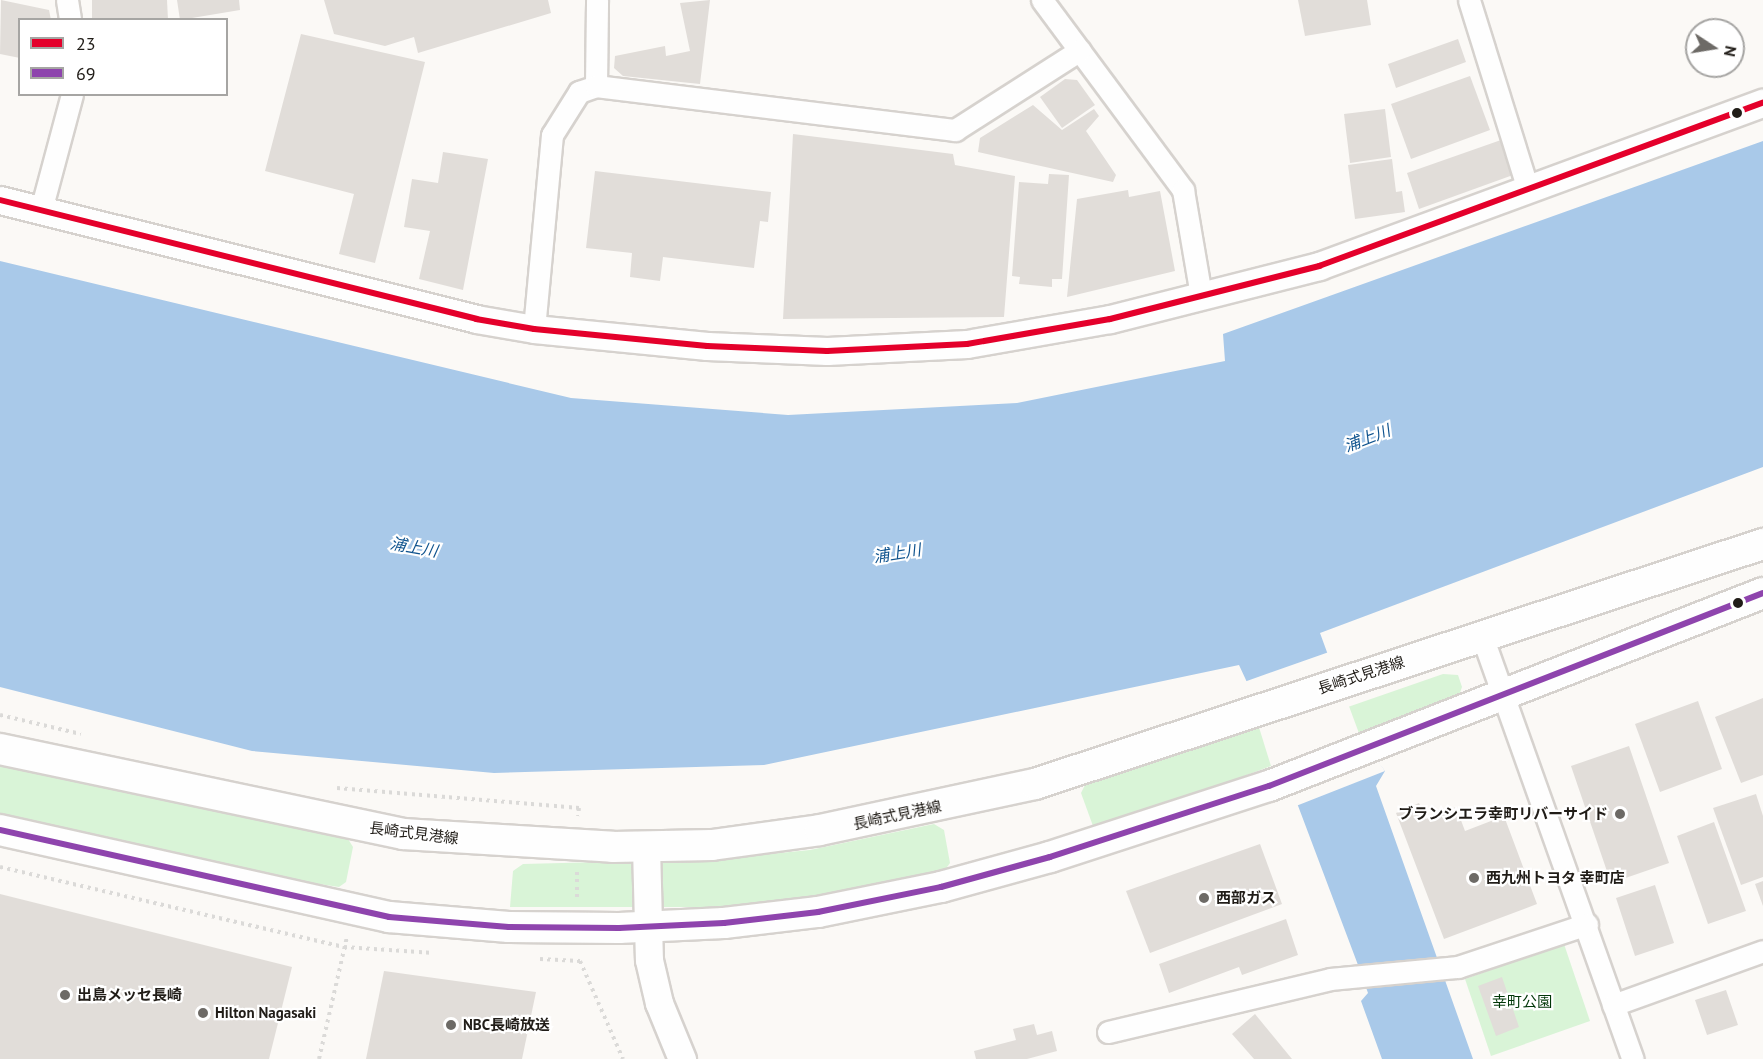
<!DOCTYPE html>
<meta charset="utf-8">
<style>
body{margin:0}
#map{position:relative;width:1763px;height:1059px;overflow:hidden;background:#fbf9f6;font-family:"PT Sans","Noto Sans JP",sans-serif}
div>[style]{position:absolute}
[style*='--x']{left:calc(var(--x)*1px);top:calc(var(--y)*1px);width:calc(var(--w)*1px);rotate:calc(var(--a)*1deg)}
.green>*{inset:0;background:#d9f4d7}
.water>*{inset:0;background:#a9c9e9}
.pier>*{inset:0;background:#fbf9f6}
.building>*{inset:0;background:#e1ddd9}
.path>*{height:4px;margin-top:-2px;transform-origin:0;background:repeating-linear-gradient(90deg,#dbdad8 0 3px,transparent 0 7.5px)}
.roads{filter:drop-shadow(2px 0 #d6d2ce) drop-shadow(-2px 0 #d6d2ce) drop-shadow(0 2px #d6d2ce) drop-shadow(0 -2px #d6d2ce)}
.minor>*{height:21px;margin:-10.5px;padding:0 10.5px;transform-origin:10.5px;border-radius:10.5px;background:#fefefe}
.tertiary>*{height:27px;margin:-13.5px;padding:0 13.5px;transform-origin:13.5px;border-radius:13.5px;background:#fefefe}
.secondary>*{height:30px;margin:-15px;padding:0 15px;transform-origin:15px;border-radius:15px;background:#fefefe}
.bus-1>*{height:6px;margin:-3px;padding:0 3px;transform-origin:3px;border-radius:3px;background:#e4002b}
.bus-2>*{height:6px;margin:-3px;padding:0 3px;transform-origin:3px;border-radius:3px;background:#8e44ad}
.dots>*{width:16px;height:16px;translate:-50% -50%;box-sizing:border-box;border:3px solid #fff;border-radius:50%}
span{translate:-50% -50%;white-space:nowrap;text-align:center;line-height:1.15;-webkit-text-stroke:4.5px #fff;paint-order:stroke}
.street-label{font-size:15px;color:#211d18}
.poi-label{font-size:15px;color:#211d18;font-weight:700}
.right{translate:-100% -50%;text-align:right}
.left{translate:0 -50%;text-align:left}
.park-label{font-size:15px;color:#013708}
.water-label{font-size:16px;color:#0f538e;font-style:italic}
.legend{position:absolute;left:18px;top:18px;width:210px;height:78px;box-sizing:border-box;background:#fff;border:2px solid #a6a5a3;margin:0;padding:8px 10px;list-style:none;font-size:18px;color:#211d18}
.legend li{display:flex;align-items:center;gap:12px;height:30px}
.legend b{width:30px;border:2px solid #a6a5a3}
.north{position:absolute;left:1685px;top:18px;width:60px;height:60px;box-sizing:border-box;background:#fff;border:2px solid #a6a5a3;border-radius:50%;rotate:102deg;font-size:16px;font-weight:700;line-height:24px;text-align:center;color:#211d18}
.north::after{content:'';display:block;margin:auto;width:21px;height:27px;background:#6d6a66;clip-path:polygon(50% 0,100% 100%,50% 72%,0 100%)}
</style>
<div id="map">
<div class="green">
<div style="clip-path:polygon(1443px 674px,1458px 675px,1462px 687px,1458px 698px,1358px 737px,1345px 708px)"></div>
<div style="clip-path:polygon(1257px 721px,1271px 766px,1102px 829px,1093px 826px,1081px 793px,1086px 783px)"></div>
<div style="clip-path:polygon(0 765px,348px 839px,353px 847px,346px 882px,339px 887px,300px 881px,0 813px)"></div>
<div style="clip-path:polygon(934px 824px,944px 830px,950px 863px,942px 874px,821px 897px,726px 907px,510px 907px,513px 871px,523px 864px,719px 859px,810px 850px)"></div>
<div style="clip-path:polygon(1564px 944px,1590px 1021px,1491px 1056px,1465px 979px)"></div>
</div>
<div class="water">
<div style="clip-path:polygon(1763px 141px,1763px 467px,1320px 633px,1358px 737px,1385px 771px,1376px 786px,1473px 1059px,1382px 1059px,1361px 1001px,1368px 993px,1358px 965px,1271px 734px,1239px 665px,764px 765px,494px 773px,252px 751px,0 687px,0 261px,571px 398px,788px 415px,1017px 403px,1225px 361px,1223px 334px)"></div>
</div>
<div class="pier">
<div style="clip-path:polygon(1329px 652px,1360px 736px,1385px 771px,1296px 806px,1244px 682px)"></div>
</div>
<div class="building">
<div style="clip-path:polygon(1px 0,49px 10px,51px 20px,20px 20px,20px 58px,0 54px)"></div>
<div style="clip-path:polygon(92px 0,167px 0,168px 20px,92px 20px)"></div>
<div style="clip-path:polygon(177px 0,239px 0,240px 10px,180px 20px)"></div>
<div style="clip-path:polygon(324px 0,548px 0,551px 13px,418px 53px,414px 37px,385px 46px,334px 34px)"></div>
<div style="clip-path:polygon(710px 0,700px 84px,623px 76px,614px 68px,615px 56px,665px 46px,666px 56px,690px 51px,680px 3px)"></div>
<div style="clip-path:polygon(1298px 0,1367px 0,1371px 25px,1305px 36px)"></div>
<div style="clip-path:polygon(301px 34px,425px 62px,375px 263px,339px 254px,354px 194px,265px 171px)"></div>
<div style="clip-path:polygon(1458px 39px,1466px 62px,1396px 88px,1388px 64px)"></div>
<div style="clip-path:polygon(1470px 76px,1490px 130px,1411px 159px,1391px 104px)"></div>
<div style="clip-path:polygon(1065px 79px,1077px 80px,1095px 105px,1062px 128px,1040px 97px)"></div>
<div style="clip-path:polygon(1033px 105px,1062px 130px,1094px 109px,1099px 116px,1086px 131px,1116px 175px,1113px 182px,978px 152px,980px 138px)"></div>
<div style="clip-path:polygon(1385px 109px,1391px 157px,1350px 163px,1344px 114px)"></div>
<div style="clip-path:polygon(793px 134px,953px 154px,955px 165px,1015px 176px,1004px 317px,783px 319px)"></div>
<div style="clip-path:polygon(1501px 140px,1513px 175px,1419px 209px,1407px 173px)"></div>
<div style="clip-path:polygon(443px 152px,488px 159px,463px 290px,419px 279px,430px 231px,404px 227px,412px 179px,438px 183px)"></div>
<div style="clip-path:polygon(1392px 159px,1396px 192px,1402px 191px,1405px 212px,1355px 219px,1348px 165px)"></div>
<div style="clip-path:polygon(595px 171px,771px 192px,768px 222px,760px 221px,754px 268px,663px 257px,660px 281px,630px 277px,632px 253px,586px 248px)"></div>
<div style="clip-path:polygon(1049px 174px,1069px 175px,1062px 279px,1052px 279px,1052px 287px,1019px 284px,1020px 277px,1012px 276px,1019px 182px,1048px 184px)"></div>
<div style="clip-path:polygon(1128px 190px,1129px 197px,1160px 191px,1175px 271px,1067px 297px,1077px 199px)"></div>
<div style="clip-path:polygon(1763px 698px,1763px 775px,1741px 783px,1715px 717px)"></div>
<div style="clip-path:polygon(1698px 701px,1722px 769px,1660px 792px,1635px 724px)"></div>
<div style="clip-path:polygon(1629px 746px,1669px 863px,1611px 883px,1571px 766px)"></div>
<div style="clip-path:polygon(1756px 794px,1763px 816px,1763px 877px,1741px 885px,1713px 808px)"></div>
<div style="clip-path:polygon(1419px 803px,1426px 819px,1456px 807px,1465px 831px,1504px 816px,1537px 904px,1444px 939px,1396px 813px)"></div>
<div style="clip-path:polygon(1714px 822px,1746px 911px,1708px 924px,1677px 836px)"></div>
<div style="clip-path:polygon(1260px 844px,1282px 904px,1150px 953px,1126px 891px)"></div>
<div style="clip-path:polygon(1763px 881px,1763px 906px,1755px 884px)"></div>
<div style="clip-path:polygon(1655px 885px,1674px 943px,1635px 956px,1616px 898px)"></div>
<div style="clip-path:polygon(0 894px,292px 967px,269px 1059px,0 1059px)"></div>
<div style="clip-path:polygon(1286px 919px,1298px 955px,1242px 975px,1239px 967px,1169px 993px,1159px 964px)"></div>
<div style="clip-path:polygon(384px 971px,536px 992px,522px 1059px,366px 1059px)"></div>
<div style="clip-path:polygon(1502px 977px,1519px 1027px,1496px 1036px,1478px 986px)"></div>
<div style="clip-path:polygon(1726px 990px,1738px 1025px,1707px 1035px,1695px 1000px)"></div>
<div style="clip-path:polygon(1255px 1014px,1292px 1059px,1254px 1059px,1232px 1034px)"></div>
<div style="clip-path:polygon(1034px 1024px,1037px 1035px,1052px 1031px,1057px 1051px,1027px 1059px,976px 1059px,974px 1051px,1016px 1040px,1013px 1029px)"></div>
</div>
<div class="path">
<div style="--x:0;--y:715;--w:83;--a:13.2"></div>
<div style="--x:337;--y:788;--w:243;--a:4.7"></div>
<div style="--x:579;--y:808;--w:8;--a:97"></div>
<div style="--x:0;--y:867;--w:353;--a:13.1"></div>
<div style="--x:344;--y:947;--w:90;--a:3.8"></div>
<div style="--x:577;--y:872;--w:28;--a:90"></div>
<div style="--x:540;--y:959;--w:40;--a:2.9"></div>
<div style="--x:580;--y:961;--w:107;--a:66.3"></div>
<div style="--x:319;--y:1059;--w:125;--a:-77.1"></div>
</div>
<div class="roads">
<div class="minor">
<div style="--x:67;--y:0;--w:20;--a:81"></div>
<div style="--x:1042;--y:0;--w:237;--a:53.4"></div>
<div style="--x:1183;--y:190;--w:107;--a:80.3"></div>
<div style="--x:1469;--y:0;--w:199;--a:72.7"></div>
<div style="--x:596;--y:86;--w:86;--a:-89.3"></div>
<div style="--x:41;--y:210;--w:120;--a:-75"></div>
<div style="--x:534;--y:329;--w:195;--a:-84.7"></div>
<div style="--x:552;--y:135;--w:51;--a:-57.9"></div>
<div style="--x:579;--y:92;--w:18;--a:-19"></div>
<div style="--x:596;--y:86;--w:362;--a:7"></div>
<div style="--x:955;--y:130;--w:148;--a:-32.6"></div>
<div style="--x:1482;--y:636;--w:449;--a:70.4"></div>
<div style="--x:1613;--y:1005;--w:159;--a:-19.8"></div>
<div style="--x:1108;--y:1032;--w:228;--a:-13.4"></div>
<div style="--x:1330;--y:979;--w:129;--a:-5.4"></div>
<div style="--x:1458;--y:967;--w:136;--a:-18.4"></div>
</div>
<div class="tertiary">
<div style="--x:0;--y:200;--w:491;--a:14"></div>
<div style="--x:476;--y:319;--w:59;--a:9.8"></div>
<div style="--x:534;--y:329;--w:174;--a:5.6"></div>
<div style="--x:707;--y:346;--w:120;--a:2.4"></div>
<div style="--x:827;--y:351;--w:140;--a:-2.9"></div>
<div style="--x:967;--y:344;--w:145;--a:-9.9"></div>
<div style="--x:1110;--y:319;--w:216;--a:-14.2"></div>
<div style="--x:1319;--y:266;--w:473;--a:-20.2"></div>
<div style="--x:646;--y:847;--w:113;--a:88.5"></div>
<div style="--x:649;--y:960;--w:44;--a:76.9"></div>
<div style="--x:659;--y:1003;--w:61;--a:67.7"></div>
</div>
<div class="secondary">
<div style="--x:0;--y:749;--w:412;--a:11.9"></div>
<div style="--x:403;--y:834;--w:210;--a:3.5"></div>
<div style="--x:613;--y:847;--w:99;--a:-1.2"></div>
<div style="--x:712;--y:845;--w:109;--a:-7.9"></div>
<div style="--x:820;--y:830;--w:220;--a:-12.1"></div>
<div style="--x:1035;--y:784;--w:767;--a:-18.25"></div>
<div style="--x:0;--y:830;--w:399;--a:12.6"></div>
<div style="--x:389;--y:917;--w:120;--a:4.8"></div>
<div style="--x:509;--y:927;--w:110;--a:0.5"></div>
<div style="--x:619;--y:928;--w:105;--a:-2.7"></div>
<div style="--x:724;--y:923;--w:95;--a:-6.7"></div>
<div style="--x:818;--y:912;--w:126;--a:-11.5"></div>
<div style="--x:941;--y:887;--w:113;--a:-15.4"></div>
<div style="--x:1050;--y:857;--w:230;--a:-18"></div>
<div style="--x:1269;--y:786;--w:530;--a:-21.34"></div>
</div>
</div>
<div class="bus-1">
<div style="--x:0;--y:200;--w:491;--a:14"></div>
<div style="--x:476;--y:319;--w:59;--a:9.8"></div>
<div style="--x:534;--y:329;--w:174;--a:5.6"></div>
<div style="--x:707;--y:346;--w:120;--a:2.4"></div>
<div style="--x:827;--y:351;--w:140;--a:-2.9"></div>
<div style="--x:967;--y:344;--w:145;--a:-9.9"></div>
<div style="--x:1110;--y:319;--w:216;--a:-14.2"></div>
<div style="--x:1319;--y:266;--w:473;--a:-20.2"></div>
</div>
<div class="bus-2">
<div style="--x:0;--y:830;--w:399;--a:12.6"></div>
<div style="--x:389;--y:917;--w:120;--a:4.8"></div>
<div style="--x:509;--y:927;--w:110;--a:0.5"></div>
<div style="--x:619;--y:928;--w:105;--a:-2.7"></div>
<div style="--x:724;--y:923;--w:95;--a:-6.7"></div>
<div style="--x:818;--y:912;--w:126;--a:-11.5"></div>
<div style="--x:941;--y:887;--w:113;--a:-15.4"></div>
<div style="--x:1050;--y:857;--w:230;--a:-18"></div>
<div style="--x:1269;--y:786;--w:530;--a:-21.34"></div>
</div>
<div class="dots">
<div style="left:1737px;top:113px;background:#211d18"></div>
<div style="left:1738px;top:603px;background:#211d18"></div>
<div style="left:1620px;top:814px;background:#6d6a66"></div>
<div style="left:1474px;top:878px;background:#6d6a66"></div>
<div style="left:1204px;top:898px;background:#6d6a66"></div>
<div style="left:65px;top:995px;background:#6d6a66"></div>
<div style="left:203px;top:1013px;background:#6d6a66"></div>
<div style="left:451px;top:1025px;background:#6d6a66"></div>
</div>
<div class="street-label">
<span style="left:1361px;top:675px;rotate:-18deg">長崎式見港線</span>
<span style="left:897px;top:815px;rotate:-12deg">長崎式見港線</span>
<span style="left:414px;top:833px;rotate:7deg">長崎式見港線</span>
</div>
<div class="poi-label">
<span class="right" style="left:1608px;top:814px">ブランシエラ幸町リバーサイド</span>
<span class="left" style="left:1486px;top:878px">西九州トヨタ 幸町店</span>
<span class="left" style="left:1216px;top:898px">西部ガス</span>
<span class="left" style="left:77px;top:995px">出島メッセ長崎</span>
<span class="left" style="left:215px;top:1013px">Hilton Nagasaki</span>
<span class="left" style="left:463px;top:1025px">NBC長崎放送</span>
</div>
<div class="park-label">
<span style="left:1522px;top:1002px">幸町公園</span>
</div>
<div class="water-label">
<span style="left:1367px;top:438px;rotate:-21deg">浦上川</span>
<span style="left:414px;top:547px;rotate:10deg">浦上川</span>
<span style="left:897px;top:553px;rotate:-9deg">浦上川</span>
</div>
<ul class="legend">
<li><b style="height:8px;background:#e4002b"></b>23</li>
<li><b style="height:8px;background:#8e44ad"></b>69</li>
</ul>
<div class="north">N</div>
</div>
